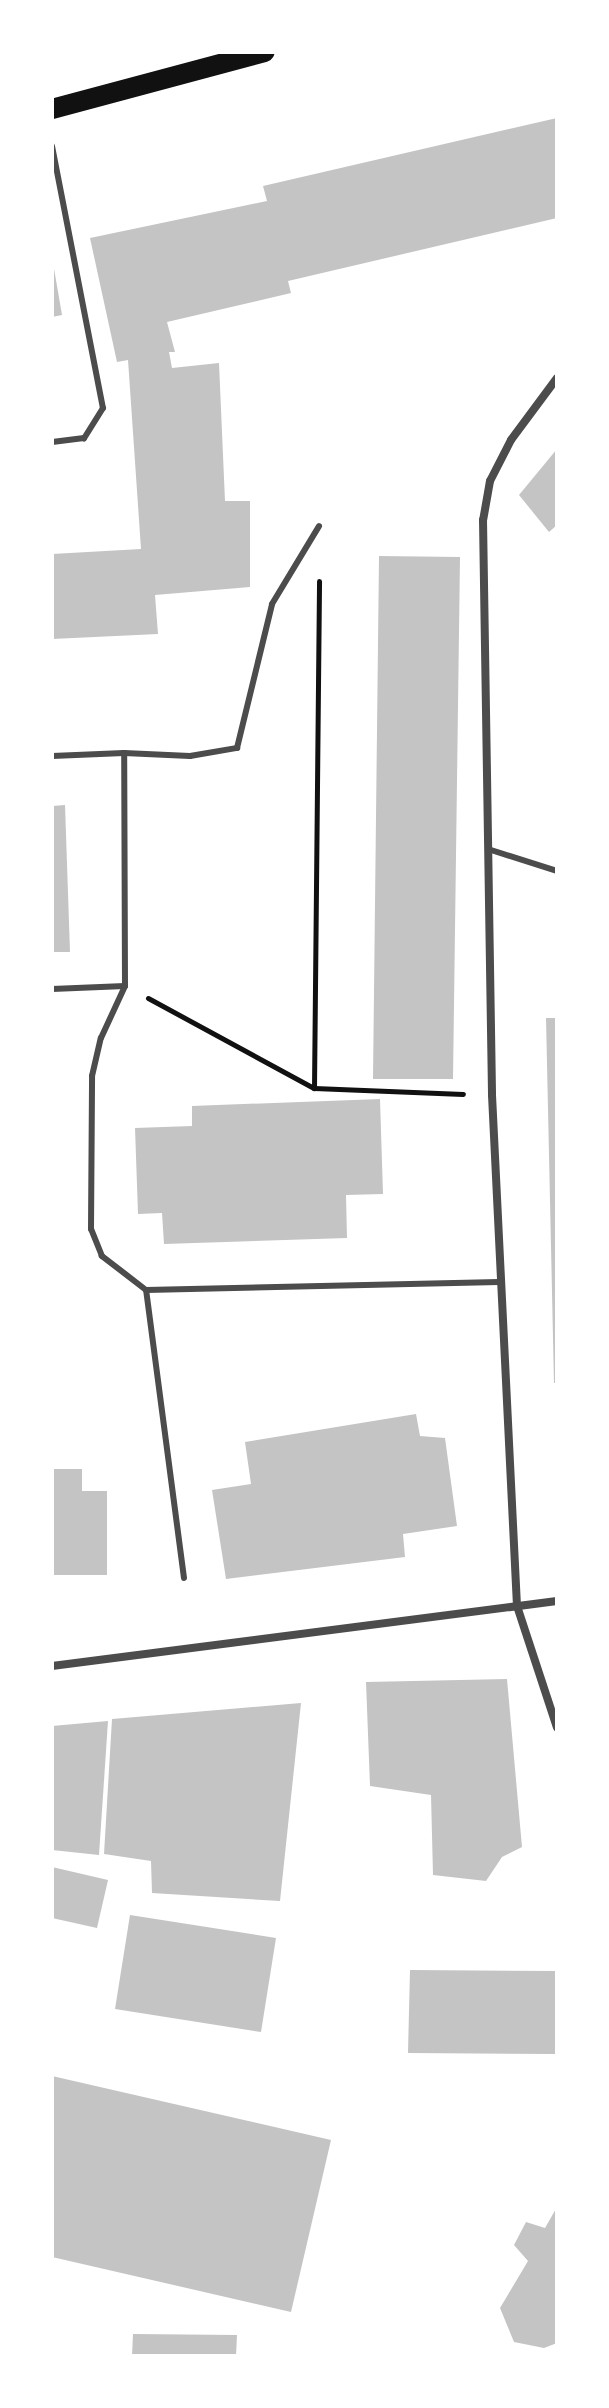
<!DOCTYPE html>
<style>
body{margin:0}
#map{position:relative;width:609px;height:2408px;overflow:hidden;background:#fff;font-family:Arial,sans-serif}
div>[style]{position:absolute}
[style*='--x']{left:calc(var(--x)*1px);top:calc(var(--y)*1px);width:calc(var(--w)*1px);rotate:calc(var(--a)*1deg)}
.building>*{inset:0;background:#c4c4c4}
.path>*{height:5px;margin:-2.5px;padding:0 2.5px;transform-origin:2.5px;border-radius:2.5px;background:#111}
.service>*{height:6px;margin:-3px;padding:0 3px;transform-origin:3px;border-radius:3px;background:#4c4c4c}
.minor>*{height:8px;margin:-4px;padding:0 4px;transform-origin:4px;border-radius:4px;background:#4c4c4c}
.primary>*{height:20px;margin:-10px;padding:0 10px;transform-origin:10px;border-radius:10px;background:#111}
span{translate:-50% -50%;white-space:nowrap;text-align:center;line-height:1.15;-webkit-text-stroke:7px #fff;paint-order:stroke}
.frame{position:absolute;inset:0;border:54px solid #fff;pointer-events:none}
</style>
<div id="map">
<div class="building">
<div style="clip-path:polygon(557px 118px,557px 218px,288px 281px,291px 293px,167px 322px,175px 352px,169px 352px,172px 368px,219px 363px,225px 501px,250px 501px,250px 587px,155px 595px,158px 634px,52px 639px,52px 554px,141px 549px,128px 360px,117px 362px,90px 238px,267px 201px,263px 186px)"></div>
<div style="clip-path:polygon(52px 257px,62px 315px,52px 317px)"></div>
<div style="clip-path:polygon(557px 449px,557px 525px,549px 532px,519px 495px)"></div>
<div style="clip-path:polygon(379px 556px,460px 557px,453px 1079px,373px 1079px)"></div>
<div style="clip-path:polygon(65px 805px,70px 952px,52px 952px,52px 806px)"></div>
<div style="clip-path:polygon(546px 1018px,557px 1018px,557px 1383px,554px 1383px)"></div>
<div style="clip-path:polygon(380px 1099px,383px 1194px,346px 1195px,347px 1238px,164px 1244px,162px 1213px,138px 1214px,135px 1128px,192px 1126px,192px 1106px)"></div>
<div style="clip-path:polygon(416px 1414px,420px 1436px,445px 1438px,457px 1526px,403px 1534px,405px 1557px,226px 1579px,212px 1490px,251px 1484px,245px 1442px)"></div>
<div style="clip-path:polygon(52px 1469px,82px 1469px,82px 1491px,107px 1491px,107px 1575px,52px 1575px)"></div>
<div style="clip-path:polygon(507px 1679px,522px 1847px,502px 1857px,486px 1881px,433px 1875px,431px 1795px,370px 1786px,366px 1682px)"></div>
<div style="clip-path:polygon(301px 1703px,280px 1901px,152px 1893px,151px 1861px,104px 1854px,112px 1719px)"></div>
<div style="clip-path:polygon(108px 1721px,99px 1855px,52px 1850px,52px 1726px)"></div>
<div style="clip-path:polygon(52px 1867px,108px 1880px,97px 1928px,52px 1918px)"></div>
<div style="clip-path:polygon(130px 1915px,276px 1938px,261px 2032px,115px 2009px)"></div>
<div style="clip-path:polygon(410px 1970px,557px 1971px,557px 2054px,408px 2053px)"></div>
<div style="clip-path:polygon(52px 2076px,331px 2140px,291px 2312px,52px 2257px)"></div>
<div style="clip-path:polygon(557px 2207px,557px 2343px,544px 2348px,514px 2342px,500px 2308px,528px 2261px,514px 2245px,526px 2222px,545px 2228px)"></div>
<div style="clip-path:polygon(133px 2334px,237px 2335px,236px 2356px,132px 2356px)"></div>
</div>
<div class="path">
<div style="--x:148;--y:998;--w:189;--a:28.5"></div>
<div style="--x:314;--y:1088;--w:149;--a:2.3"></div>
<div style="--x:314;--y:1088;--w:507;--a:-89.43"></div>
</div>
<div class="service">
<div style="--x:52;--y:146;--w:267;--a:79"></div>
<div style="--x:103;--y:408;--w:36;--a:122"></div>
<div style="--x:84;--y:438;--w:32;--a:173"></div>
<div style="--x:52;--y:756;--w:72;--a:-2.4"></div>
<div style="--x:491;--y:850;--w:69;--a:17.7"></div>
<div style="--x:52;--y:989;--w:73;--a:-2.4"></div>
<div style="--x:146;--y:1290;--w:353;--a:-1.3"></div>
<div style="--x:184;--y:1578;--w:290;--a:-97.5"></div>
<div style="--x:146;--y:1290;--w:56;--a:-142.3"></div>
<div style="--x:102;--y:1256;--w:29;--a:-112"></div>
<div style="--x:91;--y:1229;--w:153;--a:-89.6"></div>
<div style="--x:92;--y:1076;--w:39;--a:-77"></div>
<div style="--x:101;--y:1038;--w:57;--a:-65.2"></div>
<div style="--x:125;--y:986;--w:233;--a:-90.2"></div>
<div style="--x:124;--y:753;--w:66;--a:2.6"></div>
<div style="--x:190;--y:756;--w:48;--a:-9.7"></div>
<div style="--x:237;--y:748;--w:148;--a:-76.3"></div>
<div style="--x:272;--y:604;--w:91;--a:-58.9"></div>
</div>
<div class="minor">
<div style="--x:557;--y:378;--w:77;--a:126.6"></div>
<div style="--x:511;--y:440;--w:46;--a:117.1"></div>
<div style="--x:490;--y:481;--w:40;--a:100"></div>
<div style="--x:483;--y:520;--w:575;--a:89.1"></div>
<div style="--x:492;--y:1095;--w:512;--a:87.2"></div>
<div style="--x:517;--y:1606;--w:128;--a:71.8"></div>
<div style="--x:52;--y:1666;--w:509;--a:-7.33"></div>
</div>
<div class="primary">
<div style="--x:52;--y:109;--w:220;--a:-15"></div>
</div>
<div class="frame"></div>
</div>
